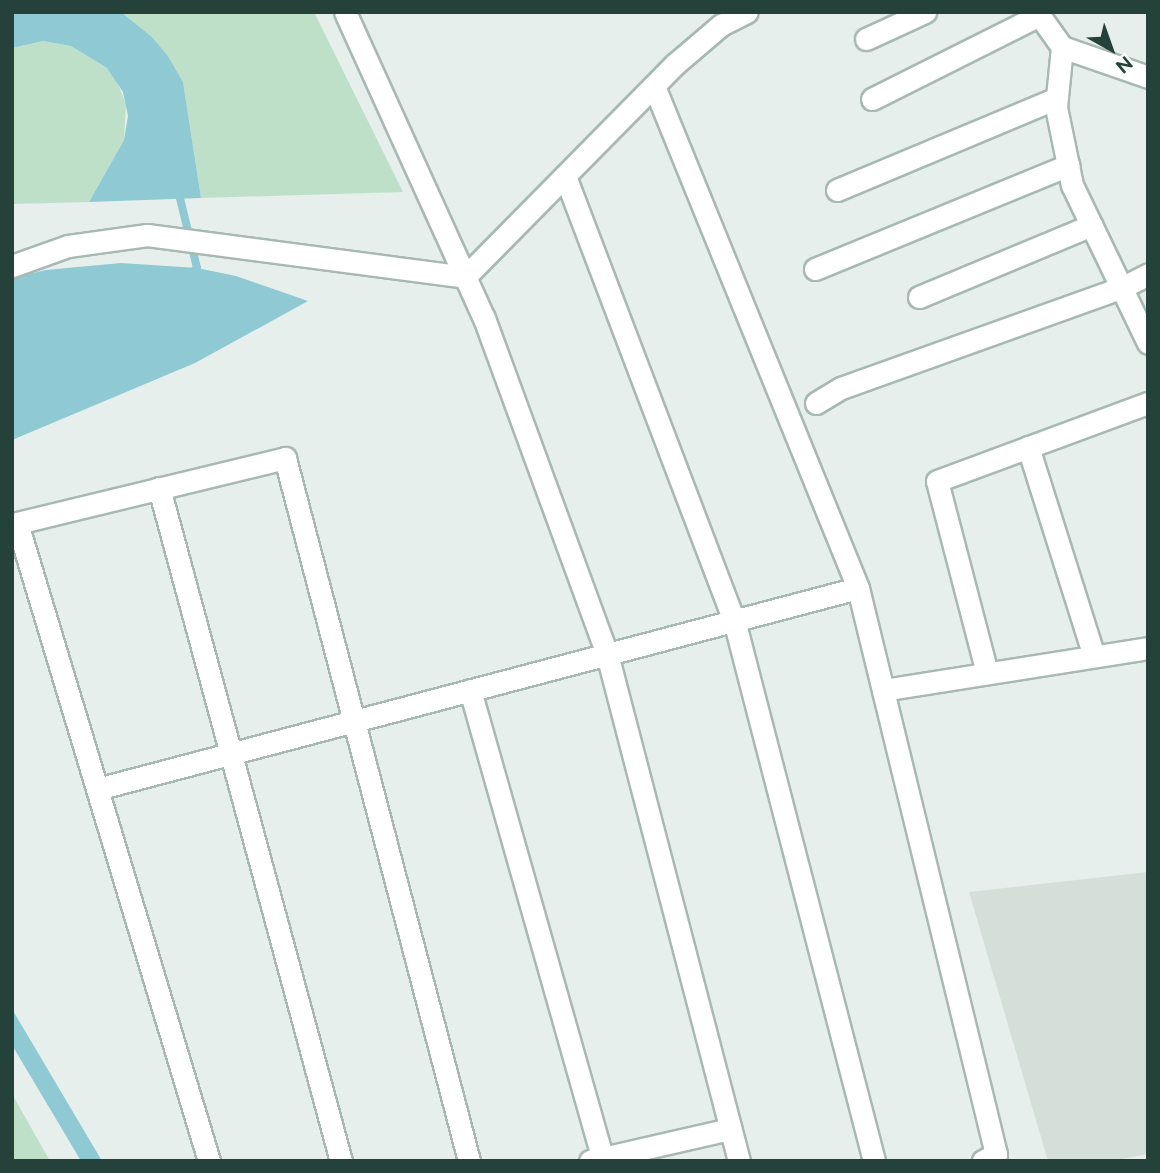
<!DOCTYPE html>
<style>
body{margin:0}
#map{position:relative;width:1160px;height:1173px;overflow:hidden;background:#e6efeb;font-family:Raleway,sans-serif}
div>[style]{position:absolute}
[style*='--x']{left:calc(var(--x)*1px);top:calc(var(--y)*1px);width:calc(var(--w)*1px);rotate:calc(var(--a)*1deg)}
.built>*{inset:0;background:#d4dfda}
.green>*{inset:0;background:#bfe0c8}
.water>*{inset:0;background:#8ec9d4}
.stream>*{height:8px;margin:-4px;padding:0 4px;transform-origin:4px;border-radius:4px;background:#8ec9d4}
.roads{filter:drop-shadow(2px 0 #a8b8b2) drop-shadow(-2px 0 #a8b8b2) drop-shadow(0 2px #a8b8b2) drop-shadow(0 -2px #a8b8b2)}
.minor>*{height:21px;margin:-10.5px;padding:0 10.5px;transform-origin:10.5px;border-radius:10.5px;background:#fff}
.tertiary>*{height:21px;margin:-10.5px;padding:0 10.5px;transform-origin:10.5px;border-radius:10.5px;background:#fff}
span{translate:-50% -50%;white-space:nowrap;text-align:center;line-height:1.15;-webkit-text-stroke:6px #f7fbf9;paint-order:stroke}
.frame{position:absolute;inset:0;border:14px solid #24423a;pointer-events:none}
.north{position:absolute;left:1076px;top:14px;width:70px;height:70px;-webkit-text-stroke:5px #f7fbf9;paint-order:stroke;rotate:140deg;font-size:19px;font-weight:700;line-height:28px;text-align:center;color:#24423a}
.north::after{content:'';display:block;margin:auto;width:24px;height:32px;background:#24423a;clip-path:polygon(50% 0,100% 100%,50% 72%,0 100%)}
</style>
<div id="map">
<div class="built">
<div style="clip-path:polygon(1148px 872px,1148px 1154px,1112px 1161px,1048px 1161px,969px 892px)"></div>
</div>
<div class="green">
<div style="clip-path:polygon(121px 12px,314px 12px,403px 192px,201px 198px,183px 82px,168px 56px,152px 37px)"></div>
<div style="clip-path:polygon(43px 41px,71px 46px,107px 68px,116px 79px,126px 104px,124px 140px,89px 202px,12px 204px,12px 48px)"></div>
<div style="clip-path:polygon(12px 1094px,50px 1161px,12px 1161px)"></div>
</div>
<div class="water">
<div style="clip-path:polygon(12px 12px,121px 12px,152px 37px,168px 56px,183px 82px,201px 198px,89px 202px,124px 140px,128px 116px,123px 92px,107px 68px,71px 46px,43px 41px,12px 48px)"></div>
<div style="clip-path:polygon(121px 263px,197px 268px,236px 276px,308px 301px,195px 363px,12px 440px,12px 278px,46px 270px)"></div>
<div style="clip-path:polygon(12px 1009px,102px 1161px,81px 1161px,12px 1045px)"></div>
</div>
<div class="stream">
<div style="--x:178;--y:190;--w:80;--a:76.3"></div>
<div style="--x:197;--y:268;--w:8;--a:140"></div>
</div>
<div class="roads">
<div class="minor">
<div style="--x:345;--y:12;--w:336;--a:65.6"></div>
<div style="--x:484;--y:318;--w:358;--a:69.9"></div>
<div style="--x:607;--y:654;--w:524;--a:75.41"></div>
<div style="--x:866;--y:39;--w:65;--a:-24.6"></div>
<div style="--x:1062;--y:47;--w:60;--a:95.7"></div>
<div style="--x:1056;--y:107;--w:80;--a:78.4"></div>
<div style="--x:1072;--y:185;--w:175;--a:64.3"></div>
<div style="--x:654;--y:86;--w:542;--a:67.88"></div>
<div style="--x:858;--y:588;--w:583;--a:76.3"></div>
<div style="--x:996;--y:1154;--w:15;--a:152"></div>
<div style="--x:872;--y:99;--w:186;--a:-26.6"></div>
<div style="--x:565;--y:176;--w:475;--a:69.2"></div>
<div style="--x:734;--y:620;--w:559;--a:75.49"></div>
<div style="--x:837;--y:190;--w:238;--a:-22.7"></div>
<div style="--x:815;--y:269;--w:274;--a:-22.3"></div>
<div style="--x:919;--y:297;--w:187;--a:-22.6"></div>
<div style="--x:816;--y:403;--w:29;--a:-31"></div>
<div style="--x:841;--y:388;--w:300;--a:-19.7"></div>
<div style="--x:1123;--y:287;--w:28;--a:-27"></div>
<div style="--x:1028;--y:447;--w:219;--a:72.5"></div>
<div style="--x:159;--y:488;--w:697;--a:74.87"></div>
<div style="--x:987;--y:673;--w:198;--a:-104.6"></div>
<div style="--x:937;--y:481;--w:225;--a:-20.3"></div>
<div style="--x:470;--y:690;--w:486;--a:74.2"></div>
<div style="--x:883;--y:690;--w:268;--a:-9"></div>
<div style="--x:97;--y:789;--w:787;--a:-14.8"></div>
<div style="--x:209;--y:1161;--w:666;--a:-106.75"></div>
<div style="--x:17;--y:523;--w:276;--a:-13.6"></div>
<div style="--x:285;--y:458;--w:727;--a:75.33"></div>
<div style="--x:590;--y:1161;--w:144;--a:-12.9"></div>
</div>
<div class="tertiary">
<div style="--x:1037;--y:12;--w:43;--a:54.5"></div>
<div style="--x:1062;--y:47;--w:91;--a:19.2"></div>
<div style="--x:12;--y:266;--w:59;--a:-19.7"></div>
<div style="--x:68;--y:246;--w:80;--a:-7.9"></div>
<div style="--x:147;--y:235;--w:321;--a:7.5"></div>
<div style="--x:465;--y:277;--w:298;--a:-45.4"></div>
<div style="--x:674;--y:65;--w:62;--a:-40.4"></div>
<div style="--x:721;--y:25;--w:29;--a:-27"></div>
</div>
</div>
<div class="frame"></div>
<div class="north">N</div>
</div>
